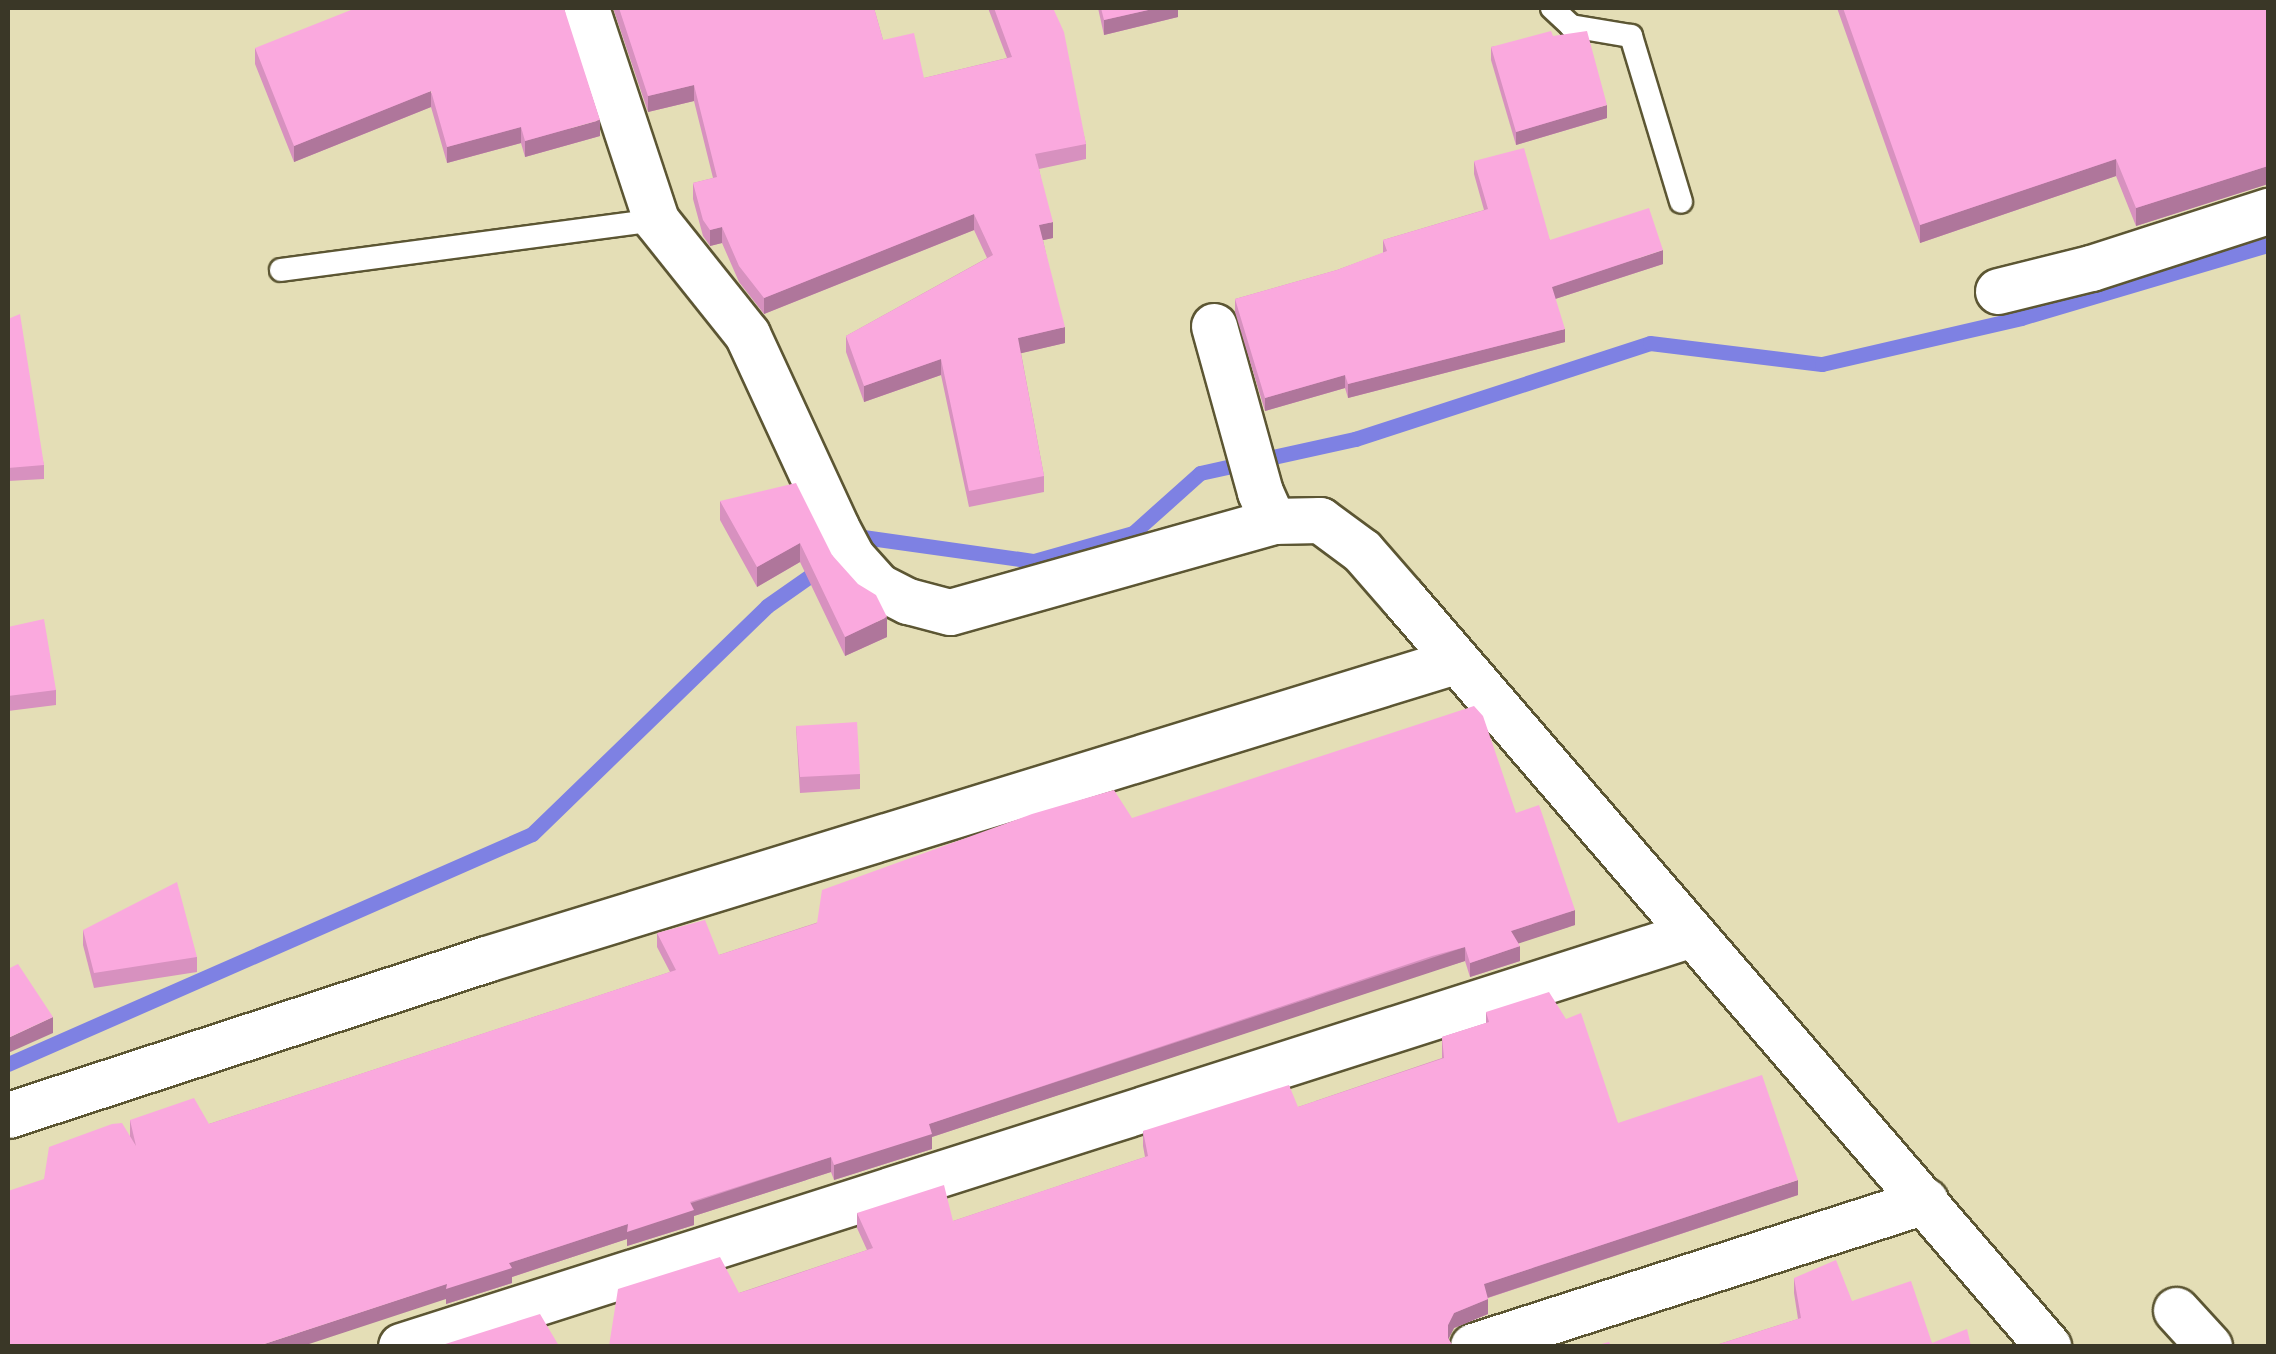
<!DOCTYPE html>
<style>
body{margin:0}
#map{position:relative;width:2276px;height:1354px;overflow:hidden;background:#e4deb6;font-family:Quicksand,sans-serif}
div>[style]{position:absolute}
[style*='--x']{left:calc(var(--x)*1px);top:calc(var(--y)*1px);width:calc(var(--w)*1px);rotate:calc(var(--a)*1deg)}
.stream>*{height:15px;margin:-7.5px;padding:0 7.5px;transform-origin:7.5px;border-radius:7.5px;background:#7e81e3}
.roads{filter:drop-shadow(2px 0 #5c5633) drop-shadow(-2px 0 #5c5633) drop-shadow(0 2px #5c5633) drop-shadow(0 -2px #5c5633)}
.lane>*{height:22px;margin:-11px;padding:0 11px;transform-origin:11px;border-radius:11px;background:#fff}
.street>*{height:45px;margin:-22.5px;padding:0 22.5px;transform-origin:22.5px;border-radius:22.5px;background:#fff}
.wall>*{inset:0;background:#d791bf}
.shaded-wall>*{inset:0;background:#af769b}
.building>*{inset:0;background:#faa9de}
span{translate:-50% -50%;white-space:nowrap;text-align:center;line-height:1.15;-webkit-text-stroke:8px #fffef6;paint-order:stroke}
.frame{position:absolute;inset:0;border:10px solid #3a3727;pointer-events:none}
</style>
<div id="map">
<div class="stream">
<div style="--x:851;--y:546;--w:15;--a:-37"></div>
<div style="--x:863;--y:537;--w:173;--a:8"></div>
<div style="--x:1034;--y:561;--w:103;--a:-15.8"></div>
<div style="--x:1133;--y:533;--w:90;--a:-41.8"></div>
<div style="--x:1200;--y:473;--w:159;--a:-12.4"></div>
<div style="--x:1355;--y:439;--w:310;--a:-18"></div>
<div style="--x:1650;--y:343;--w:173;--a:7"></div>
<div style="--x:1822;--y:364;--w:204;--a:-13"></div>
<div style="--x:2021;--y:318;--w:258;--a:-16.5"></div>
<div style="--x:8;--y:1064;--w:572;--a:-23.7"></div>
<div style="--x:532;--y:834;--w:327;--a:-44.1"></div>
<div style="--x:767;--y:606;--w:66;--a:-35.1"></div>
</div>
<div class="roads">
<div class="lane">
<div style="--x:1552;--y:8;--w:26;--a:43"></div>
<div style="--x:1571;--y:26;--w:61;--a:9.5"></div>
<div style="--x:1631;--y:36;--w:173;--a:73.2"></div>
<div style="--x:281;--y:270;--w:378;--a:-7.6"></div>
</div>
<div class="street">
<div style="--x:586;--y:8;--w:223;--a:71.7"></div>
<div style="--x:656;--y:220;--w:146;--a:51.4"></div>
<div style="--x:747;--y:334;--w:213;--a:65.2"></div>
<div style="--x:836;--y:527;--w:34;--a:62"></div>
<div style="--x:852;--y:557;--w:39;--a:48"></div>
<div style="--x:878;--y:586;--w:34;--a:27"></div>
<div style="--x:908;--y:601;--w:43;--a:14.7"></div>
<div style="--x:950;--y:612;--w:336;--a:-15.7"></div>
<div style="--x:1273;--y:521;--w:47;--a:-1.2"></div>
<div style="--x:1320;--y:520;--w:52;--a:36.4"></div>
<div style="--x:1362;--y:551;--w:62;--a:48.9"></div>
<div style="--x:1403;--y:598;--w:988;--a:49.23"></div>
<div style="--x:1998;--y:291;--w:96;--a:-13.9"></div>
<div style="--x:2091;--y:268;--w:186;--a:-17.9"></div>
<div style="--x:1214;--y:326;--w:172;--a:74.5"></div>
<div style="--x:1260;--y:492;--w:32;--a:66"></div>
<div style="--x:8;--y:1115;--w:503;--a:-18.07"></div>
<div style="--x:486;--y:959;--w:1014;--a:-17.09"></div>
<div style="--x:2176;--y:1310;--w:49;--a:47.5"></div>
<div style="--x:401;--y:1346;--w:1355;--a:-17.7"></div>
<div style="--x:1473;--y:1346;--w:475;--a:-17.8"></div>
</div>
</div>
<div class="wall">
<div style="clip-path:polygon(613px 8px,874px 8px,883px 40px,924px 78px,1007px 58px,988px 8px,1053px 8px,1086px 144px,1086px 159px,1039px 169px,1053px 238px,1043px 240px,1065px 343px,1021px 353px,1044px 476px,1044px 492px,969px 507px,941px 375px,864px 402px,846px 352px,846px 336px,987px 258px,974px 230px,764px 314px,739px 282px,722px 243px,710px 246px,703px 236px,693px 199px,693px 183px,713px 178px,694px 101px,648px 112px)"></div>
<div style="clip-path:polygon(1098px 8px,1178px 8px,1178px 17px,1104px 35px)"></div>
<div style="clip-path:polygon(1837px 8px,2268px 8px,2268px 184px,2136px 226px,2116px 176px,1920px 243px)"></div>
<div style="clip-path:polygon(1553px 36px,1607px 118px,1516px 145px,1491px 60px,1491px 47px)"></div>
<div style="clip-path:polygon(255px 48px,600px 136px,525px 157px,521px 143px,447px 163px,431px 107px,294px 162px,255px 64px)"></div>
<div style="clip-path:polygon(1474px 161px,1550px 240px,1663px 264px,1555px 299px,1565px 342px,1348px 398px,1345px 388px,1265px 411px,1235px 312px,1235px 299px,1337px 270px,1383px 253px,1383px 240px,1484px 210px,1474px 174px)"></div>
<div style="clip-path:polygon(8px 319px,44px 465px,44px 479px,8px 481px)"></div>
<div style="clip-path:polygon(720px 501px,832px 555px,887px 637px,845px 656px,800px 562px,757px 587px,720px 520px)"></div>
<div style="clip-path:polygon(8px 627px,56px 690px,56px 705px,8px 711px)"></div>
<div style="clip-path:polygon(796px 726px,860px 774px,860px 789px,800px 793px)"></div>
<div style="clip-path:polygon(1516px 813px,1575px 925px,1518px 943px,1520px 961px,1470px 977px,1465px 961px,1432px 971px,932px 1137px,932px 1149px,834px 1180px,831px 1172px,694px 1216px,694px 1225px,627px 1246px,627px 1239px,512px 1277px,512px 1283px,446px 1304px,446px 1299px,44px 1179px,130px 1137px,130px 1120px,209px 1124px,670px 972px,657px 947px,657px 933px,719px 955px,1132px 818px)"></div>
<div style="clip-path:polygon(83px 930px,197px 957px,197px 972px,94px 988px,83px 945px)"></div>
<div style="clip-path:polygon(1486px 1012px,1618px 1123px,1798px 1195px,1488px 1298px,1488px 1314px,1454px 1328px,1448px 1339px,739px 1293px,867px 1250px,857px 1228px,857px 1213px,953px 1221px,1145px 1157px,1143px 1146px,1143px 1131px,1298px 1107px,1442px 1058px,1442px 1037px,1486px 1023px)"></div>
<div style="clip-path:polygon(1794px 1278px,1852px 1301px,1932px 1343px,1713px 1346px,1798px 1319px,1794px 1293px)"></div>
</div>
<div class="shaded-wall">
<div style="clip-path:polygon(1157px 8px,1178px 8px,1178px 17px,1104px 35px,1104px 20px)"></div>
<div style="clip-path:polygon(694px 85px,694px 101px,648px 112px,648px 96px)"></div>
<div style="clip-path:polygon(431px 91px,431px 107px,294px 162px,294px 146px)"></div>
<div style="clip-path:polygon(1607px 105px,1607px 118px,1516px 145px,1516px 132px)"></div>
<div style="clip-path:polygon(600px 120px,600px 136px,525px 157px,525px 141px)"></div>
<div style="clip-path:polygon(521px 127px,521px 143px,447px 163px,447px 147px)"></div>
<div style="clip-path:polygon(2116px 159px,2116px 176px,1920px 243px,1920px 225px)"></div>
<div style="clip-path:polygon(2268px 166px,2268px 184px,2136px 226px,2136px 208px)"></div>
<div style="clip-path:polygon(974px 214px,974px 230px,764px 314px,764px 298px)"></div>
<div style="clip-path:polygon(1053px 222px,1053px 238px,1039px 241px,1039px 225px)"></div>
<div style="clip-path:polygon(722px 227px,722px 243px,710px 246px,710px 230px)"></div>
<div style="clip-path:polygon(1663px 250px,1663px 264px,1552px 300px,1552px 287px)"></div>
<div style="clip-path:polygon(1065px 327px,1065px 343px,1018px 354px,1018px 338px)"></div>
<div style="clip-path:polygon(1565px 329px,1565px 342px,1348px 398px,1348px 384px)"></div>
<div style="clip-path:polygon(941px 359px,941px 375px,864px 402px,864px 386px)"></div>
<div style="clip-path:polygon(1345px 375px,1345px 388px,1265px 411px,1265px 398px)"></div>
<div style="clip-path:polygon(800px 543px,800px 562px,757px 587px,757px 567px)"></div>
<div style="clip-path:polygon(887px 617px,887px 637px,845px 656px,845px 637px)"></div>
<div style="clip-path:polygon(1575px 910px,1575px 925px,1511px 946px,1511px 931px)"></div>
<div style="clip-path:polygon(1520px 946px,1520px 961px,1470px 977px,1470px 963px)"></div>
<div style="clip-path:polygon(1465px 947px,1465px 961px,932px 1137px,932px 1149px,834px 1180px,834px 1165px,929px 1124px)"></div>
<div style="clip-path:polygon(53px 1017px,53px 1033px,8px 1053px,8px 1038px)"></div>
<div style="clip-path:polygon(831px 1157px,831px 1172px,694px 1216px,694px 1225px,627px 1246px,627px 1239px,512px 1277px,512px 1283px,446px 1304px,446px 1299px,303px 1346px,258px 1346px)"></div>
<div style="clip-path:polygon(1798px 1180px,1798px 1195px,1484px 1299px,1484px 1284px)"></div>
<div style="clip-path:polygon(1488px 1299px,1488px 1314px,1454px 1328px,1448px 1340px,1448px 1325px,1454px 1313px)"></div>
</div>
<div class="building">
<div style="clip-path:polygon(356px 8px,564px 8px,600px 120px,525px 141px,521px 127px,447px 147px,431px 91px,294px 146px,255px 48px)"></div>
<div style="clip-path:polygon(619px 8px,874px 8px,883px 40px,914px 33px,924px 78px,1012px 57px,994px 8px,1053px 8px,1064px 32px,1086px 144px,1035px 154px,1053px 222px,1039px 225px,1065px 327px,1018px 338px,1044px 476px,969px 491px,941px 359px,864px 386px,846px 336px,993px 255px,974px 214px,764px 298px,739px 266px,722px 227px,710px 230px,703px 220px,693px 183px,717px 177px,694px 85px,648px 96px)"></div>
<div style="clip-path:polygon(1101px 8px,1157px 8px,1104px 20px)"></div>
<div style="clip-path:polygon(1843px 8px,2268px 8px,2268px 166px,2136px 208px,2116px 159px,1920px 225px)"></div>
<div style="clip-path:polygon(1551px 31px,1553px 36px,1587px 31px,1607px 105px,1516px 132px,1491px 47px)"></div>
<div style="clip-path:polygon(1524px 148px,1550px 240px,1649px 208px,1663px 250px,1552px 287px,1565px 329px,1348px 384px,1345px 375px,1265px 398px,1235px 299px,1337px 270px,1387px 251px,1383px 240px,1488px 209px,1474px 161px)"></div>
<div style="clip-path:polygon(20px 314px,44px 465px,8px 468px,8px 319px)"></div>
<div style="clip-path:polygon(796px 483px,832px 555px,858px 584px,876px 595px,887px 617px,845px 637px,800px 543px,757px 567px,720px 501px)"></div>
<div style="clip-path:polygon(44px 619px,56px 690px,8px 696px,8px 627px)"></div>
<div style="clip-path:polygon(1474px 706px,1483px 716px,1516px 813px,1539px 805px,1575px 910px,1511px 931px,1520px 946px,1470px 963px,1465px 947px,1432px 956px,929px 1124px,932px 1134px,834px 1165px,831px 1157px,690px 1202px,694px 1210px,627px 1232px,628px 1224px,509px 1263px,512px 1268px,446px 1289px,447px 1284px,258px 1346px,8px 1346px,8px 1191px,44px 1179px,49px 1147px,112px 1124px,122px 1123px,136px 1146px,130px 1120px,194px 1098px,209px 1124px,676px 970px,657px 933px,705px 920px,719px 955px,817px 923px,822px 890px,1032px 814px,1114px 790px,1132px 818px)"></div>
<div style="clip-path:polygon(857px 722px,860px 774px,800px 777px,796px 726px)"></div>
<div style="clip-path:polygon(177px 882px,197px 957px,94px 973px,83px 930px)"></div>
<div style="clip-path:polygon(18px 964px,53px 1017px,8px 1038px,8px 969px)"></div>
<div style="clip-path:polygon(1549px 992px,1566px 1019px,1581px 1013px,1618px 1123px,1762px 1075px,1798px 1180px,1484px 1284px,1488px 1299px,1454px 1313px,1448px 1325px,1448px 1338px,1453px 1346px,609px 1346px,618px 1289px,720px 1257px,739px 1293px,755px 1288px,873px 1248px,857px 1213px,944px 1185px,953px 1221px,1148px 1156px,1143px 1131px,1289px 1085px,1298px 1107px,1444px 1058px,1442px 1037px,1489px 1022px,1486px 1012px)"></div>
<div style="clip-path:polygon(1836px 1260px,1852px 1301px,1911px 1281px,1932px 1343px,1967px 1329px,1971px 1346px,1713px 1346px,1801px 1318px,1794px 1278px)"></div>
<div style="clip-path:polygon(540px 1314px,559px 1346px,439px 1346px)"></div>
<div style="clip-path:polygon(1609px 1342px,1611px 1346px,1594px 1346px)"></div>
</div>
<div class="frame"></div>
</div>
